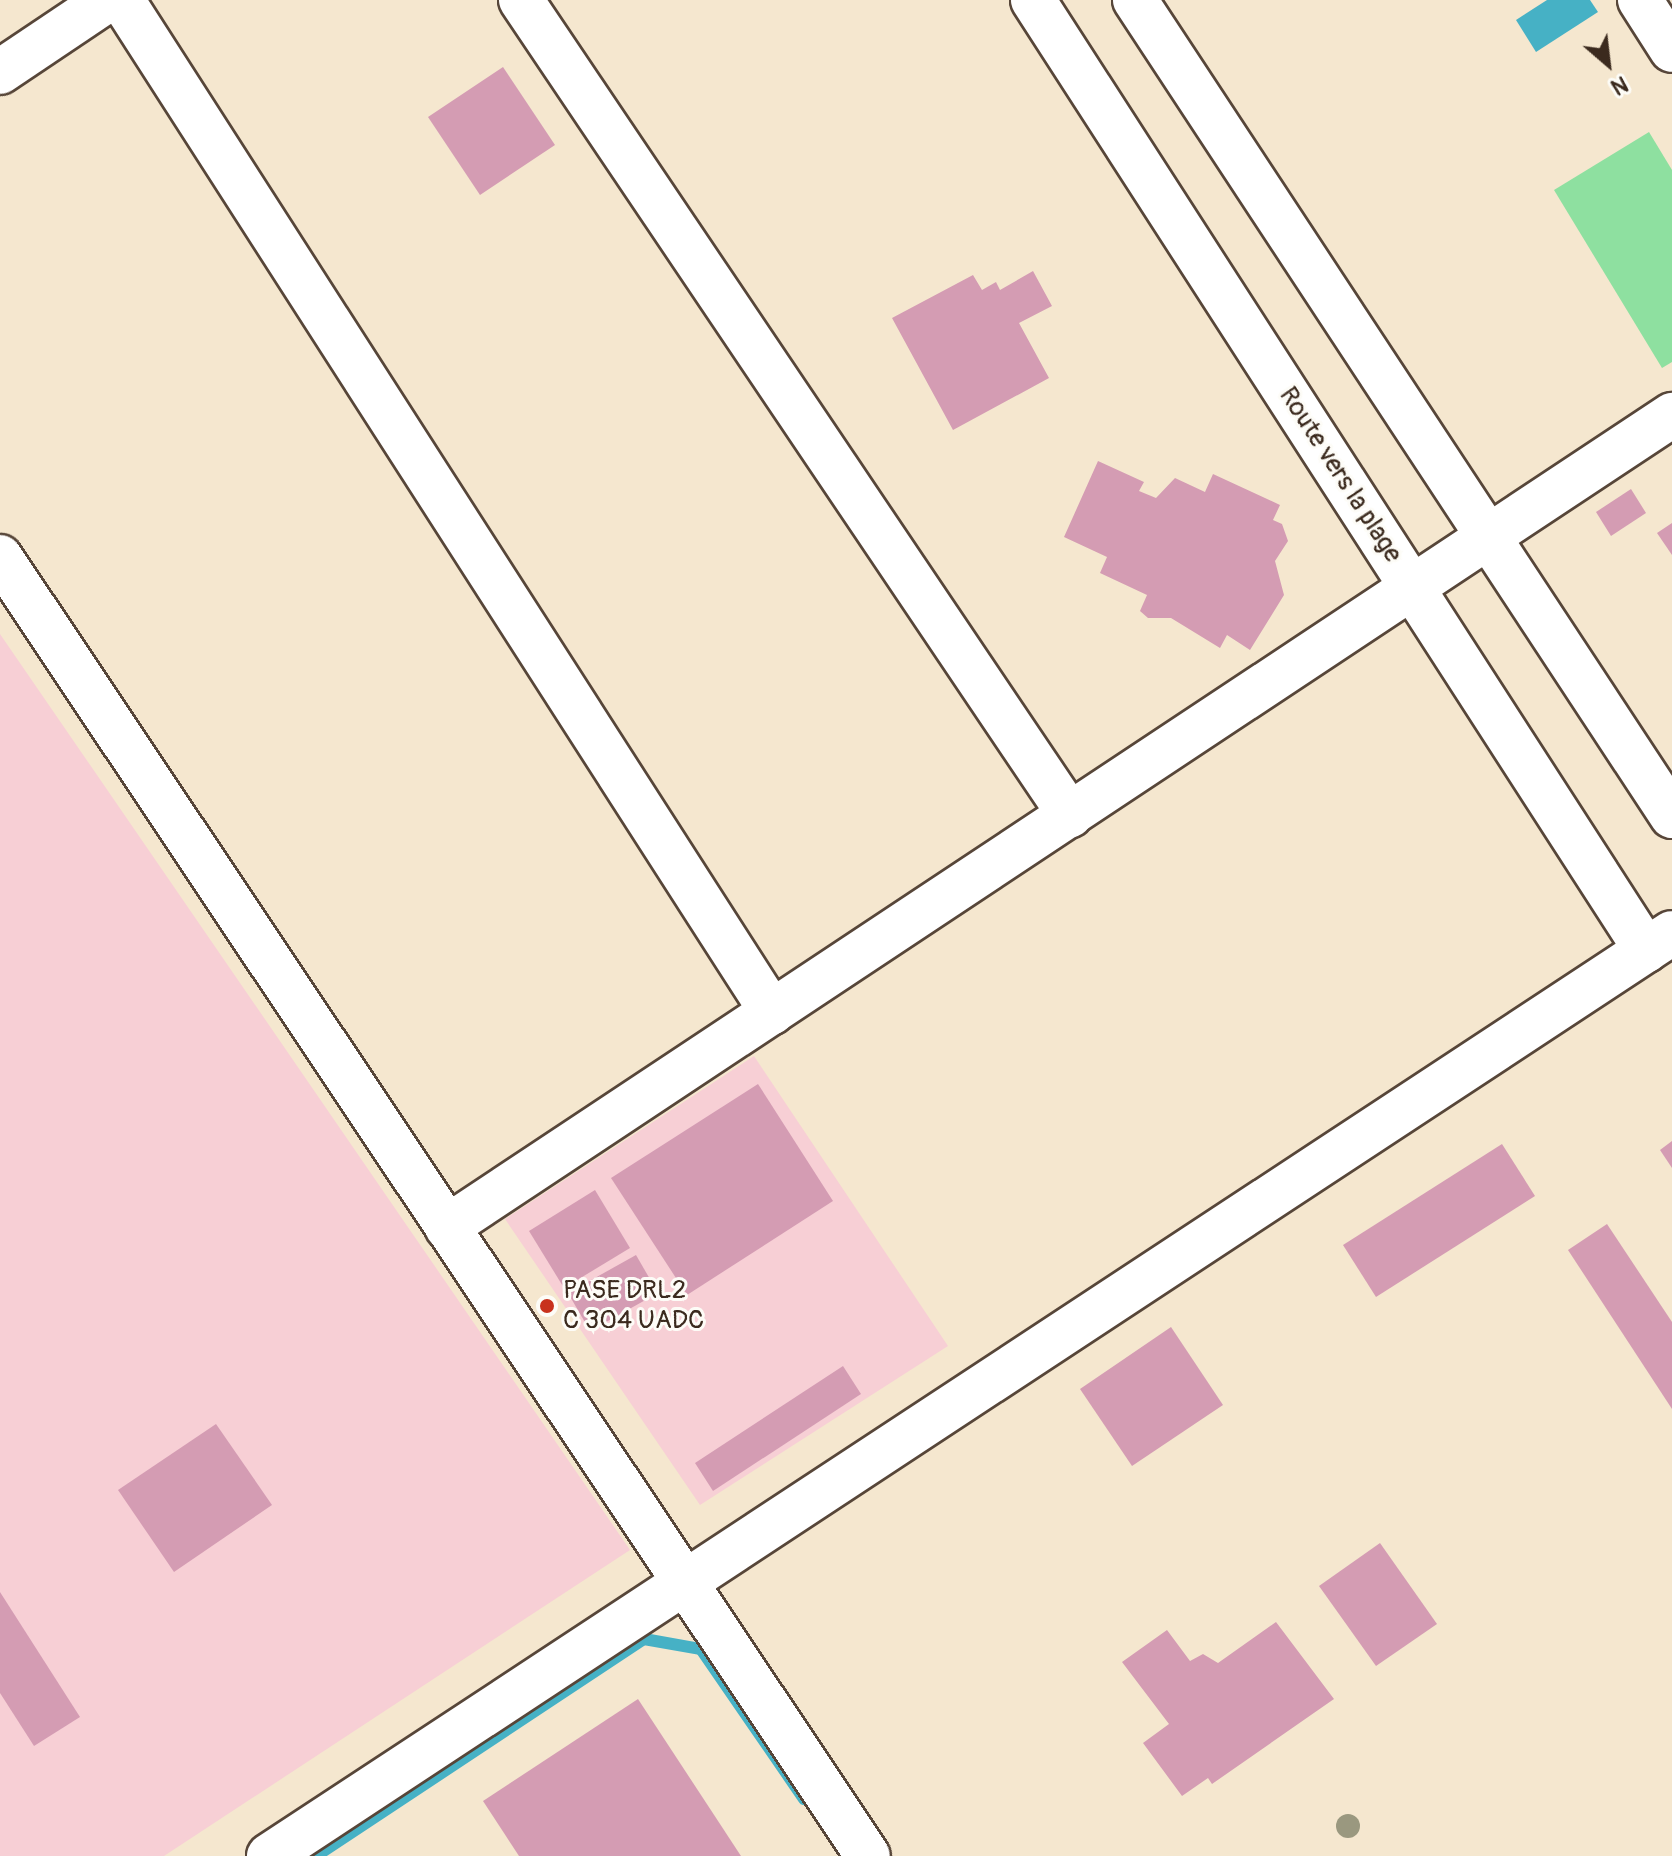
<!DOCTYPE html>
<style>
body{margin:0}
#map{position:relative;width:1672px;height:1856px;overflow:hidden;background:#f5e7cf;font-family:Pangolin,sans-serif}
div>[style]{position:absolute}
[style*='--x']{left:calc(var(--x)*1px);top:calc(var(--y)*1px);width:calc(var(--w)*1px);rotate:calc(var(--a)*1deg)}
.built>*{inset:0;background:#f7cfd5}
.green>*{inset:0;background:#8ee0a0}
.water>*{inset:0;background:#46b1c5}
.stream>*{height:12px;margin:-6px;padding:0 6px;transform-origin:6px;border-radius:6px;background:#46b1c5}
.building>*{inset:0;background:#d49cb3}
.roads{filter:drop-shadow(2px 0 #574639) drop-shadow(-2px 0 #574639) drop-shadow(0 2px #574639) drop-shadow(0 -2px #574639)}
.street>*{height:44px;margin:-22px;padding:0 22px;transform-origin:22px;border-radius:22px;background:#fff}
.trees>*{width:24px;height:24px;margin:-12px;border-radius:50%;background:#9a987f}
.dots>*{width:22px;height:22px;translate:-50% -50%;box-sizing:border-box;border:4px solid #fdfcf7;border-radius:50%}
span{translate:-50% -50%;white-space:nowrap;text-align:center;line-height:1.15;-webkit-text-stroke:6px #fdfcf7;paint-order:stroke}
.street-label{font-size:26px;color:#3b2a1e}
.poi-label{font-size:26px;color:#3b2a1e}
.left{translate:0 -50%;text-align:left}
.north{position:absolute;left:1568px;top:24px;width:80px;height:80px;-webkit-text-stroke:6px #fdfcf7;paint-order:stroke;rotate:152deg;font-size:22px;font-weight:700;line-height:32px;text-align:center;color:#3b2a1e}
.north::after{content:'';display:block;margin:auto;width:28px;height:36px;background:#3b2a1e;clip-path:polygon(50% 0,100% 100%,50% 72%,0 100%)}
</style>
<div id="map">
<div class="built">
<div style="clip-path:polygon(0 634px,630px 1550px,164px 1856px,0 1856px)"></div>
<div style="clip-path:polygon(754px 1056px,948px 1346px,700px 1505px,505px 1219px)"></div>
</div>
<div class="green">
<div style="clip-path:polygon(1649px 132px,1672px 170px,1672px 362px,1662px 368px,1554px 190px)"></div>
</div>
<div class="water">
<div style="clip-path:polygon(1547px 0,1590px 0,1598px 12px,1536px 52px,1516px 20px)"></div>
</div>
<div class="stream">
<div style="--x:316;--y:1856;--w:393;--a:-33.5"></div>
<div style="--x:644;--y:1639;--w:58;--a:10"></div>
<div style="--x:701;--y:1649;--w:182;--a:55.5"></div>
</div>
<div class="building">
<div style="clip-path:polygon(503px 67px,555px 145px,480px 195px,428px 117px)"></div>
<div style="clip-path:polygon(1033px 271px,1052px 306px,1019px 323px,1049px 378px,953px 430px,892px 318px,973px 275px,982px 290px,996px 282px,1000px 290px)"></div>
<div style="clip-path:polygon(1098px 461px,1144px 482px,1139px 491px,1156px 498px,1175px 478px,1205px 492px,1213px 474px,1280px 505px,1273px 520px,1282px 524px,1288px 541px,1275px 561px,1284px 595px,1250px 650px,1227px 635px,1220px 648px,1171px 618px,1148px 618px,1140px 611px,1147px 595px,1100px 573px,1107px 557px,1064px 537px)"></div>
<div style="clip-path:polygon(1631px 489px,1646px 513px,1611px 536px,1596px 512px)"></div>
<div style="clip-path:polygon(1672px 523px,1672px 555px,1657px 533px)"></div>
<div style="clip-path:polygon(758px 1084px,833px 1201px,687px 1295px,611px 1178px)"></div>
<div style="clip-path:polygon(1672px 1141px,1672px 1168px,1660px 1150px)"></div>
<div style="clip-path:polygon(1502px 1144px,1535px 1196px,1376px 1297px,1343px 1245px)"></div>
<div style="clip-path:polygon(595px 1190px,630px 1248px,564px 1288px,529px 1231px)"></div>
<div style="clip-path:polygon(1607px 1224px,1672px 1322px,1672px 1409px,1568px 1250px)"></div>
<div style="clip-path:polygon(636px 1255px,658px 1293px,590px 1331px,568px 1293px)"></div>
<div style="clip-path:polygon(1171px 1327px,1223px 1405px,1132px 1466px,1080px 1389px)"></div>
<div style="clip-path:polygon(843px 1366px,861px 1394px,713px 1491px,695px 1463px)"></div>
<div style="clip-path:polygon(216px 1424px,272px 1505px,174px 1572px,118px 1490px)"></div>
<div style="clip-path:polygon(1380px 1543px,1437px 1624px,1376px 1666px,1319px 1586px)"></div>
<div style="clip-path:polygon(0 1592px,80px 1717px,34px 1746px,0 1693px)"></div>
<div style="clip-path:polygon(1276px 1622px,1334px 1699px,1212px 1784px,1208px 1778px,1182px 1796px,1143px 1743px,1169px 1724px,1122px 1662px,1167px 1630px,1190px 1661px,1203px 1654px,1218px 1663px)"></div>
<div style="clip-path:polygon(638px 1699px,741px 1856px,519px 1856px,483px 1801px)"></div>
</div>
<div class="roads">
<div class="street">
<div style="--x:122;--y:0;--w:1203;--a:57.29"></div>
<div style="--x:521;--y:0;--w:983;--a:56.04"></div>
<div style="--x:1033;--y:0;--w:1131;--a:57.17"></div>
<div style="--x:1135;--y:0;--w:977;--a:56.65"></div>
<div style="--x:1640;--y:0;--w:59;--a:57.4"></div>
<div style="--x:0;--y:72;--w:129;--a:-33.9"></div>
<div style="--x:0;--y:557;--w:1562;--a:56.25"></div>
<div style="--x:447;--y:1227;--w:1470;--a:-33.54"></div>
<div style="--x:269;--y:1856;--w:1679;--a:-33.34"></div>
</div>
</div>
<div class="trees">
<div style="left:1348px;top:1826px"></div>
</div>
<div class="dots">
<div style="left:547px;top:1306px;background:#c8321e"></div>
</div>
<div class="street-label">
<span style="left:1340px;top:475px;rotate:57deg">Route vers la plage</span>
</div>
<div class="poi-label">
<span class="left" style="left:563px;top:1306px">PASE DRL2<br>C 304 UADC</span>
</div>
<div class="north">N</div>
</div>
